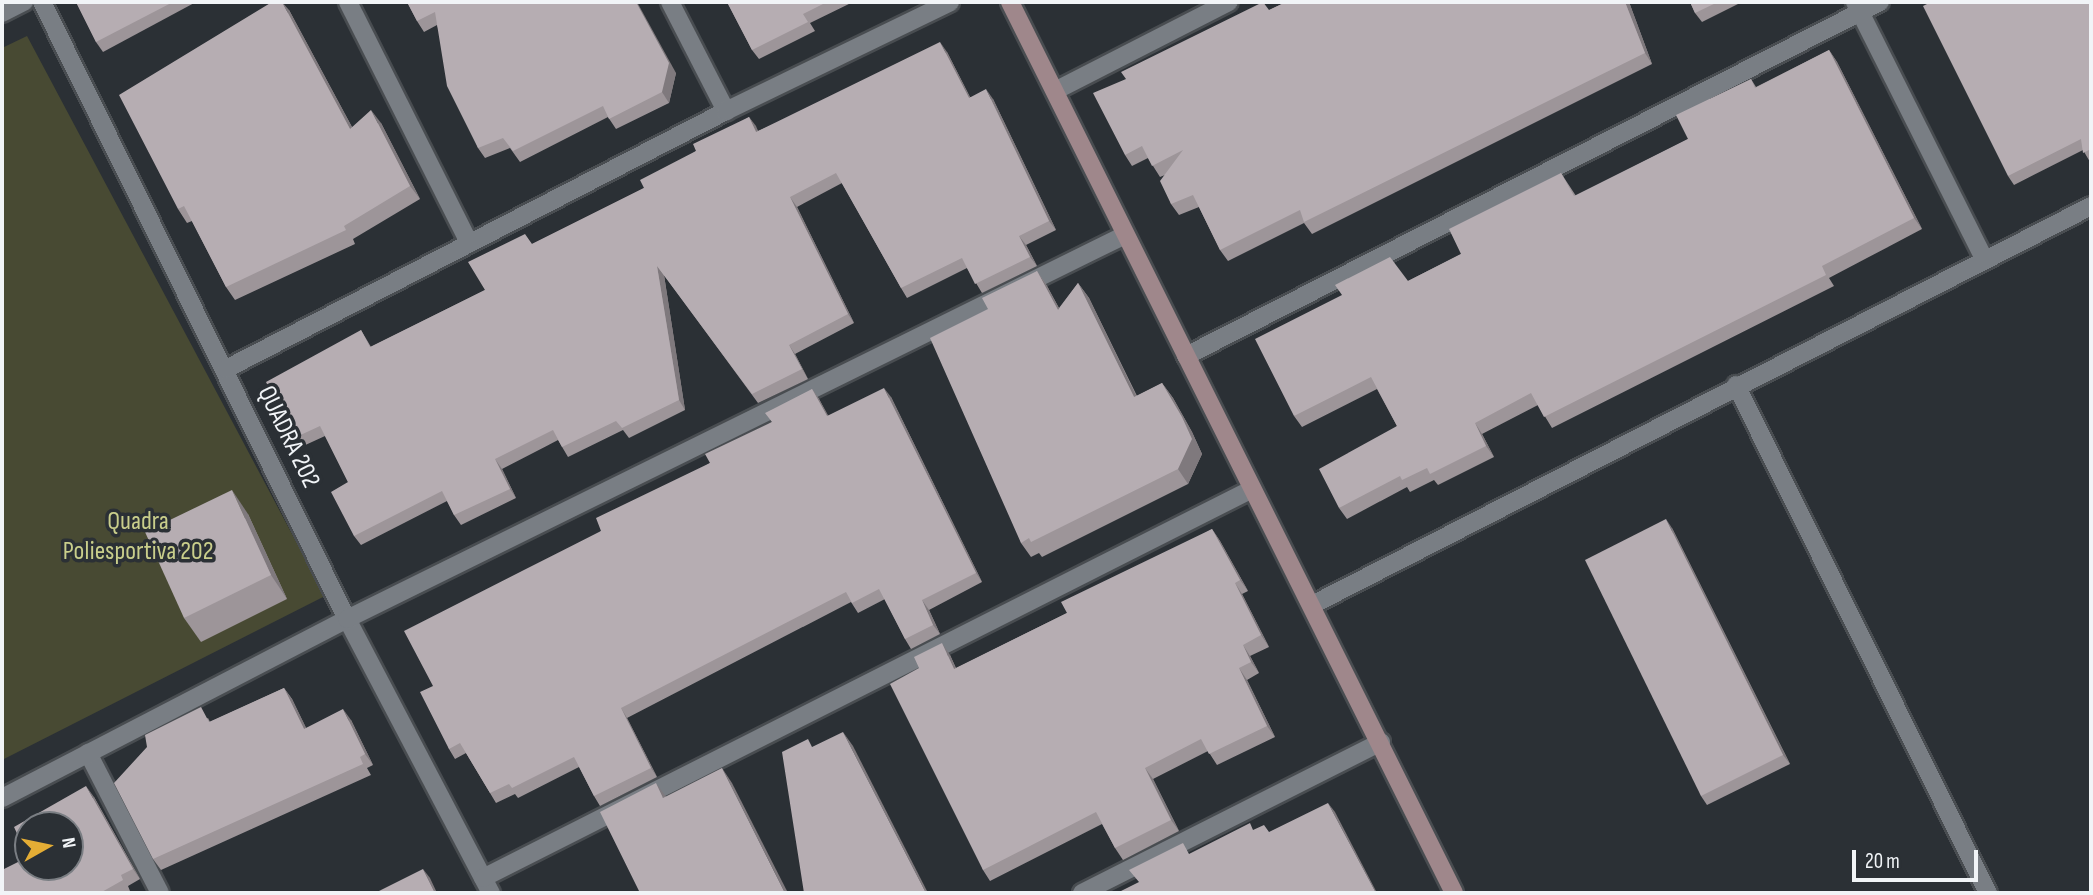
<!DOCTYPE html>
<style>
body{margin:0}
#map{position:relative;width:2093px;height:895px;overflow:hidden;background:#2b3035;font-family:"Sofia Sans Condensed",sans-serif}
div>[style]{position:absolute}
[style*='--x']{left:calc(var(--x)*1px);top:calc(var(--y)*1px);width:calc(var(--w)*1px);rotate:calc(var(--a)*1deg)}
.green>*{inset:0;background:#484a33}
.roads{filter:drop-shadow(2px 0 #494d51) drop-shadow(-2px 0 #494d51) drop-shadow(0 2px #494d51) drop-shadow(0 -2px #494d51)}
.street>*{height:18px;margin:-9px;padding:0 9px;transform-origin:9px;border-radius:9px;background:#797e84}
.secondary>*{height:18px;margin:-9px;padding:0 9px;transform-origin:9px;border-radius:9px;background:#9f878b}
.wall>*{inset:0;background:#9d9599}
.shaded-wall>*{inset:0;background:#7f797d}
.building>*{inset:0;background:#b6adb2}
span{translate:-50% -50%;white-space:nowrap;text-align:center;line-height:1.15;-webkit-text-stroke:7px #2b3035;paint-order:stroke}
.street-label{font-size:26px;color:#f1f4f7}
.park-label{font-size:26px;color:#c9ce8b}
.frame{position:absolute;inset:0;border:4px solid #f1f4f7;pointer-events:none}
.north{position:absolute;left:14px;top:811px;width:70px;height:70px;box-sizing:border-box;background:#2b3035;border:2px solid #7a7e83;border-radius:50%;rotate:81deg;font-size:19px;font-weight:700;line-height:28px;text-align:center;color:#f1f4f7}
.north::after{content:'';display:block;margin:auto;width:24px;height:32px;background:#e4ad35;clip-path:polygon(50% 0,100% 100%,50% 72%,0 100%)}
.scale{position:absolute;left:1852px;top:850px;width:126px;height:32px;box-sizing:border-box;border:4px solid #f1f4f7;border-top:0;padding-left:9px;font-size:21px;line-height:24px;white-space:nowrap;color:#f1f4f7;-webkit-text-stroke:5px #2b3035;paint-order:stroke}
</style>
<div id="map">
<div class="green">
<div style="clip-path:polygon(27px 36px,325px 596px,2px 760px,2px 48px)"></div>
</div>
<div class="roads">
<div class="street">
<div style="--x:42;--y:2;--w:688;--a:63.7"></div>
<div style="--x:347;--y:619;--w:310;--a:62.3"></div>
<div style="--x:348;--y:2;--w:270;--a:63.3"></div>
<div style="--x:670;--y:2;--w:123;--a:62.8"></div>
<div style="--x:1855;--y:2;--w:287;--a:63.3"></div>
<div style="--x:2;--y:13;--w:25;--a:-27"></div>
<div style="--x:1055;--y:91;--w:195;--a:-27.1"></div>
<div style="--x:1186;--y:356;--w:779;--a:-27.03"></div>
<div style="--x:226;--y:369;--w:563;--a:-27.29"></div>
<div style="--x:726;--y:111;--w:249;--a:-25.9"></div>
<div style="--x:1736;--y:385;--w:567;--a:63.62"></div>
<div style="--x:1312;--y:605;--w:875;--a:-27.12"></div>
<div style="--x:88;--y:753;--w:157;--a:62.8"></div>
<div style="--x:2;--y:798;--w:389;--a:-27.4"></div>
<div style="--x:347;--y:619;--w:868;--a:-26.27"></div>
<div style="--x:483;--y:878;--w:862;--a:-26.83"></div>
<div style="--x:1082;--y:893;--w:335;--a:-26.8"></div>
</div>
<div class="secondary">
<div style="--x:1010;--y:2;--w:995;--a:63.51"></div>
</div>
</div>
<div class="wall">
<div style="clip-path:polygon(76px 2px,196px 2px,103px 52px,96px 42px)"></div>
<div style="clip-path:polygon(407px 2px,676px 73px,669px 103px,616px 129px,608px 117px,520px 162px,510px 148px,485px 158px,478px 148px,437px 25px,424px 32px,417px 21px)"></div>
<div style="clip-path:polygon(727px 2px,853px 2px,810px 23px,815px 31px,759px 59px,752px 50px)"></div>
<div style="clip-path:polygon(1286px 2px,1629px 2px,1652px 64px,1312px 234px,1304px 223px,1228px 261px,1220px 250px,1199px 207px,1179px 215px,1171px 204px,1165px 175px,1160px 177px,1148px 158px,1132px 166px,1125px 155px,1126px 79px)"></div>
<div style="clip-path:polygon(1690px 2px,1742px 2px,1702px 22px,1695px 13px)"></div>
<div style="clip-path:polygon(2091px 2px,2091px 161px,2090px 162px,2083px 150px,2014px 185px,2008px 176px)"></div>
<div style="clip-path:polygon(289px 10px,352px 127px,381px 123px,420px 199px,353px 239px,355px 244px,235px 300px,226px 287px,192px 221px,187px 223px,178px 209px)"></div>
<div style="clip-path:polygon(1829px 50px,1837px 62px,1922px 229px,1829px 278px,1834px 286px,1552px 428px,1538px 405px,1482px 434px,1494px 457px,1438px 485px,1434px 480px,1410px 492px,1407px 487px,1347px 519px,1339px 508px,1397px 426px,1377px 389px,1302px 427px,1294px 416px,1408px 281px,1461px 254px,1561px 173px,1576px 196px,1688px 139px,1751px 79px,1756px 87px)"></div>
<div style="clip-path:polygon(947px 52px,970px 97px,993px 99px,1056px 230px,1026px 245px,1037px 266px,982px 293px,967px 268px,907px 298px,901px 288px,842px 183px,797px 207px,854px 323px,795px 354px,808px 379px,758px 403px,664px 275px,685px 410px,629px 438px,623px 430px,568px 457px,558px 440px,502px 469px,516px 498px,461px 525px,454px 515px,447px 501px,361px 545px,354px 536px,348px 482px,325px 436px,301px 447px,294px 438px,361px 330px,371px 347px,485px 290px,532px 244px,644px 188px,696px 151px,749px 117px,758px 131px)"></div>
<div style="clip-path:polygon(1037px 271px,1047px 286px,1059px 308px,1078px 283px,1089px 298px,1137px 396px,1162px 383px,1173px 398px,1192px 432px,1202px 454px,1188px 484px,1042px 557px,1039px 553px,1031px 557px,1021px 543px,988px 309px)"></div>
<div style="clip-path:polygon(812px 389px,819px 399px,828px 416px,891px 397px,982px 582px,929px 610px,940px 634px,911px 649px,905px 639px,885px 599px,858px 613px,851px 602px,627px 718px,657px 777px,600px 806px,594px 796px,579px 767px,518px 798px,515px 794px,496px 803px,466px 753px,455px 759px,449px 749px,433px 686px,601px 531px,710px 463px,772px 422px)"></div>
<div style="clip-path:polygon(248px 514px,287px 599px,201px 642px,184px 618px)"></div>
<div style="clip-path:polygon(1672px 528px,1790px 764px,1707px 805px,1701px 796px)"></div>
<div style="clip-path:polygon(1212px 529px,1220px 541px,1248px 591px,1242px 594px,1269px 647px,1250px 656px,1259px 673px,1247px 680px,1275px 737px,1217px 765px,1208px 751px,1153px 779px,1179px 831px,1123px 860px,1115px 848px,1102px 824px,990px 881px,983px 870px,919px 668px,950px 655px,956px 668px,1067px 613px)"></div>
<div style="clip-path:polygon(284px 688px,292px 699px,306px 728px,351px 720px,373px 765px,367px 768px,371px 775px,161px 870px,153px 859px,147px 747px,208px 718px,210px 722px)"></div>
<div style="clip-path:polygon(94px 797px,140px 879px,128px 886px,130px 891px,126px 893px,2px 893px,28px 857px)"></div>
</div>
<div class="shaded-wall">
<div style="clip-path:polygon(282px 2px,289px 10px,360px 142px,350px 129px)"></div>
<div style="clip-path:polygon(636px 2px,637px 2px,676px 73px,669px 103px,662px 92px)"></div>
<div style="clip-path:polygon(1625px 2px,1629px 2px,1652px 64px,1645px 53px)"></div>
<div style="clip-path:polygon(940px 42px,947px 52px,975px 107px,969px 98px)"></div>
<div style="clip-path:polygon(1829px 50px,1837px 62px,1922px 229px,1914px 218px)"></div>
<div style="clip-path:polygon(986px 89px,993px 99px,1056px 230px,1049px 221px)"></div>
<div style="clip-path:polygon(371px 110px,381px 123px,420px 199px,410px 186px)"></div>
<div style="clip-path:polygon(749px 117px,756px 126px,762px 141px,756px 132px)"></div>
<div style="clip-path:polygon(790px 197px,797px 207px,854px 323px,848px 314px)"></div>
<div style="clip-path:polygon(1019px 236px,1026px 245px,1037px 266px,1030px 257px)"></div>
<div style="clip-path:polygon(657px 266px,664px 275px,685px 410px,679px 400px)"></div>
<div style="clip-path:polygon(1037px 271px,1047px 286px,1068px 325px,1058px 310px)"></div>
<div style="clip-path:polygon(1078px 283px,1089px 298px,1144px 412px,1134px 397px)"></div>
<div style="clip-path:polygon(789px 345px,795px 354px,808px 379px,802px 369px)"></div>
<div style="clip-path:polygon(1162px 383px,1173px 398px,1192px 432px,1202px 454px,1188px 484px,1178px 469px)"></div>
<div style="clip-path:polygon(884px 388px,891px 397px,982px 582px,976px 573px)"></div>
<div style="clip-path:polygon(812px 389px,819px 399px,834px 426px,827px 416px)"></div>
<div style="clip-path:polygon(1475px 423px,1482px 434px,1494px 457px,1486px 446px)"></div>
<div style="clip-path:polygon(495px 459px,502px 469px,516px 498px,510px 489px)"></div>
<div style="clip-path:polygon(232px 490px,248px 514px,287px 599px,271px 575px)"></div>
<div style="clip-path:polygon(1666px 519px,1672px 528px,1790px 764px,1783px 755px)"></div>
<div style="clip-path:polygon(1212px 529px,1220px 541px,1248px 591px,1240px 580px)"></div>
<div style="clip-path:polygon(1235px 583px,1242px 594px,1269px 647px,1261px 635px)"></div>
<div style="clip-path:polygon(922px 600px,929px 610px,940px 634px,933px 625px)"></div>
<div style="clip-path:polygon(942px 643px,950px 655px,961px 680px,954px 669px)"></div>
<div style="clip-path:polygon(1243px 645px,1250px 656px,1259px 673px,1251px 662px)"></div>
<div style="clip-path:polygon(1239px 668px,1247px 680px,1275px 737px,1267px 726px)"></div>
<div style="clip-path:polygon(284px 688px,292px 699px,312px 740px,304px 729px)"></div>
<div style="clip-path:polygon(621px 708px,627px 718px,657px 777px,651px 768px)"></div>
<div style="clip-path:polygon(343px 709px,351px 720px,373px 765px,365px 754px)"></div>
<div style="clip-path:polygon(843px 732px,853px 746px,928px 893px,926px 893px)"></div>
<div style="clip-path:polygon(722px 768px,732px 783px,788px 893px,785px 893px)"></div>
<div style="clip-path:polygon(1145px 768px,1153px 779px,1179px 831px,1171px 820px)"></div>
<div style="clip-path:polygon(656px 783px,667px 798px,663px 798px)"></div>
<div style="clip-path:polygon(86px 786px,94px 797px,140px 879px,133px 869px)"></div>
<div style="clip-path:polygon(1328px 803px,1335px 812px,1377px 893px,1376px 893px)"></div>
<div style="clip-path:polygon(423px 869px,430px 878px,437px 893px,435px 893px)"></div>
</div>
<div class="building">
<div style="clip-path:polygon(76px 2px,173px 2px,96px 42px)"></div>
<div style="clip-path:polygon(272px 2px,282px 2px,350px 129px,371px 110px,410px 186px,344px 226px,346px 230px,226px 287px,184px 206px,178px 209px,119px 95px)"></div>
<div style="clip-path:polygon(407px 2px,636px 2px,669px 63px,662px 92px,609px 119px,603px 106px,513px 151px,503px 138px,478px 148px,447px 86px,435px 12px,417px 21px)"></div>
<div style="clip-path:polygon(727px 2px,827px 2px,803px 14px,808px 22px,752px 50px)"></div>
<div style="clip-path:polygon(1263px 2px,1269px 10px,1286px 2px,1625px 2px,1645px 53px,1304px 222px,1300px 210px,1220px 250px,1193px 195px,1171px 204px,1160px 181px,1183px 150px,1152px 166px,1142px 146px,1125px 155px,1093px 93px,1126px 79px,1121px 72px)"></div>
<div style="clip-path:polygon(1690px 2px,1718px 2px,1695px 13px)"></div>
<div style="clip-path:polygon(1931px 2px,2091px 2px,2091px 149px,2083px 153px,2081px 139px,2008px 176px,1923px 6px)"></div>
<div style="clip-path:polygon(940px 42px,969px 98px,986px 89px,1049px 221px,1019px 236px,1030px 257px,975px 284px,962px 258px,901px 288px,836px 173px,790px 197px,848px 314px,789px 345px,802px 369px,752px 394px,657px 266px,679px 400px,622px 428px,616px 421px,562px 447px,553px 430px,495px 459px,510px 489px,454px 515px,442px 491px,354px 536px,331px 492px,348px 482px,320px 426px,294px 438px,266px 382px,361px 330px,370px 347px,485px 290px,468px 262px,525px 234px,532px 244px,644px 188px,640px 180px,696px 151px,693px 144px,749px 117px,756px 132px)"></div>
<div style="clip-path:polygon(1829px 50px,1914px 218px,1822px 266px,1826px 275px,1544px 417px,1531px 393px,1475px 423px,1486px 446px,1430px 474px,1427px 468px,1402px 480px,1400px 476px,1339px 508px,1319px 469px,1397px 426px,1371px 377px,1294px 416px,1255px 339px,1342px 295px,1335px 285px,1390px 257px,1408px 281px,1461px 254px,1449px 229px,1561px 173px,1574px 196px,1688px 139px,1676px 115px,1751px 79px,1755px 88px)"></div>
<div style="clip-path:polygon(1037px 271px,1058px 310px,1078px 283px,1134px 397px,1162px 383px,1182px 417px,1192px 439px,1178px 469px,1031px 542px,1029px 538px,1021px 543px,930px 338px,988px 309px,982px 298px)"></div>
<div style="clip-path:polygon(884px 388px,976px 573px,922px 600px,933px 625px,905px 639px,879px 589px,852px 603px,846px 592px,621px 708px,651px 768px,594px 796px,574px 757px,512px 788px,509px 784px,490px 793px,460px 743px,449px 749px,420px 692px,433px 686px,404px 631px,601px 531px,596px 518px,710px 463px,705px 454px,772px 422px,765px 413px,812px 389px,827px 416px)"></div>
<div style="clip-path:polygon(232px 490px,271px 575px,184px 618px,145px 532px)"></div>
<div style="clip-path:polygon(1666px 519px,1783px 755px,1701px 796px,1585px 560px)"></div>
<div style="clip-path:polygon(1212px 529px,1240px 580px,1235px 583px,1261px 635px,1243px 645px,1251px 662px,1239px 668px,1267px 726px,1209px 754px,1201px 739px,1145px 768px,1171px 820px,1115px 848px,1096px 812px,983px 870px,890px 684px,919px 668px,914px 657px,942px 643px,954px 669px,1067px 613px,1061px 602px)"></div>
<div style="clip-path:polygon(284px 688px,304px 729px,343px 709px,365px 754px,360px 757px,363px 764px,153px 859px,114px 783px,147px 747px,145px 735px,201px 707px,209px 722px)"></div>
<div style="clip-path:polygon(843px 732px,926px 893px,804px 893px,782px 752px,808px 739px,812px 747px)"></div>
<div style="clip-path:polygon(722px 768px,785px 893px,640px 893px,600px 812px,656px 783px,663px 798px)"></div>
<div style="clip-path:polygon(evenodd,86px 786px,133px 869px,121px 875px,123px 880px,100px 893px,2px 893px,2px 870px,28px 857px,14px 827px,86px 786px,28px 825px,70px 825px,70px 867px,28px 867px,28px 825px)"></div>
<div style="clip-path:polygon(1328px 803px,1376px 893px,1117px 893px,1139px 882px,1129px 870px,1183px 843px,1189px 854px,1250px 823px,1253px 830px,1264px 825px,1269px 832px)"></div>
<div style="clip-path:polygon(423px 869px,435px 893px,375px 893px)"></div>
</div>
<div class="street-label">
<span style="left:288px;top:437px;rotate:64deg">QUADRA 202</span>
</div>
<div class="park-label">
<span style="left:138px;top:537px">Quadra<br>Poliesportiva 202</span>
</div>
<div class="frame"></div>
<div class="north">N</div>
<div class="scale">20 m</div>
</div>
